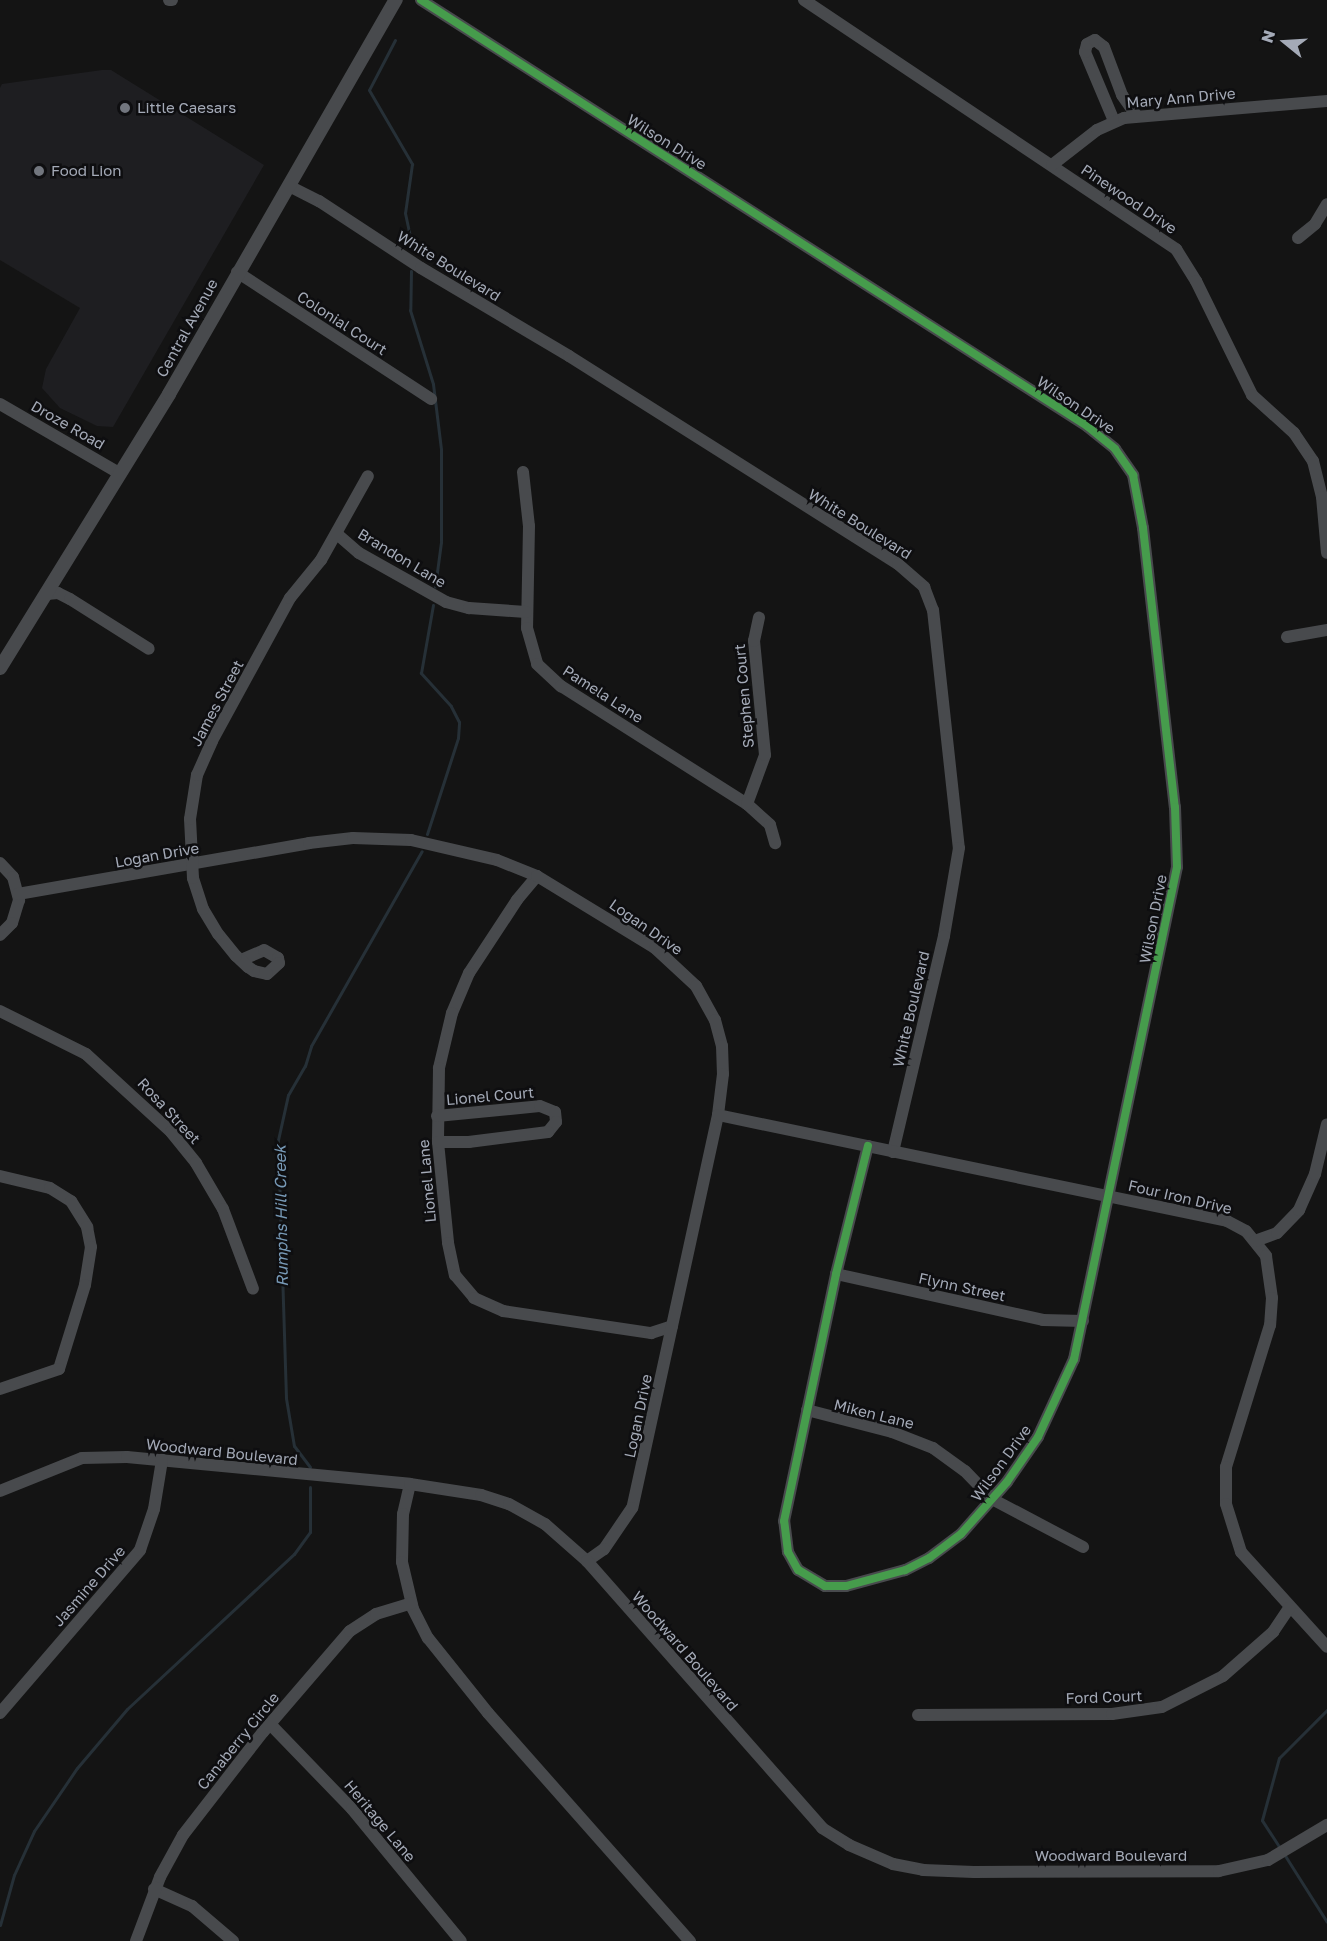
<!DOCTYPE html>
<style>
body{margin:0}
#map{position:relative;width:1327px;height:1941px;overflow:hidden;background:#141414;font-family:"Golos Text",sans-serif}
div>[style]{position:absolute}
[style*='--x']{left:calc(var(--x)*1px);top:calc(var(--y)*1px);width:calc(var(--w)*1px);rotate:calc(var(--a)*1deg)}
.built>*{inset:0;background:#1e1e21}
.stream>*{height:3px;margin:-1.5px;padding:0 1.5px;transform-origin:1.5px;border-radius:1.5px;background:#263037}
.minor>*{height:12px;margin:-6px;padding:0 6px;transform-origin:6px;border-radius:6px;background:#484a4d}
.tertiary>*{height:14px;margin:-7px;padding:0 7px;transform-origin:7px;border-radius:7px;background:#484a4d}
.cycleway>*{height:8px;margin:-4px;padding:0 4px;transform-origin:4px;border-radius:4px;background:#469c4c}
.dots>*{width:16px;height:16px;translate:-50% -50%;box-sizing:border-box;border:3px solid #0e0e10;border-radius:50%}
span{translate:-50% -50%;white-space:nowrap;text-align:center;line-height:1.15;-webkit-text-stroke:5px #0e0e10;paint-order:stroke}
.street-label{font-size:15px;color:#a4aab7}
.poi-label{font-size:15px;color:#a4aab7}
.left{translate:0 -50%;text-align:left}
.water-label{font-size:16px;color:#7799b6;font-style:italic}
.north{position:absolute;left:1255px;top:12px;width:60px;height:60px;-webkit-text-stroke:4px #0e0e10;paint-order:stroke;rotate:288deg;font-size:16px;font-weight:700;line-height:24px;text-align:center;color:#a4aab7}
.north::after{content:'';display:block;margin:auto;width:21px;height:27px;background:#a4aab7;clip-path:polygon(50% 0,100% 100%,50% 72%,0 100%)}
</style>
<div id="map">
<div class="built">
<div style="clip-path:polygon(102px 70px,111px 70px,264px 165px,113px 427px,97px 426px,60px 408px,42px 388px,46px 369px,80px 308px,0 260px,0 88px,2px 84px)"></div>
</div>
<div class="stream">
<div style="--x:395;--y:40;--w:56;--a:117.5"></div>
<div style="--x:369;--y:90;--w:86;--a:59.8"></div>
<div style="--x:412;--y:164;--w:49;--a:98.1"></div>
<div style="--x:405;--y:213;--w:38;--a:78"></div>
<div style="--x:411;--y:271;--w:39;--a:91"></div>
<div style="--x:410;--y:310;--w:77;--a:72.7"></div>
<div style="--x:433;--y:384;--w:65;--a:83"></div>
<div style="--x:441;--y:449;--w:93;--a:90"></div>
<div style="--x:441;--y:542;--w:45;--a:97.6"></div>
<div style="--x:427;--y:834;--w:101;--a:-72.1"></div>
<div style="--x:458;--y:738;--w:16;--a:-86"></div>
<div style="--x:459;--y:722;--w:18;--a:-117"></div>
<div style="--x:451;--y:706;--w:45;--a:-132.3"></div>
<div style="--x:421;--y:673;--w:69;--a:-80"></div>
<div style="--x:310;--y:1467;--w:26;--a:-127"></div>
<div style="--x:294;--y:1446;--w:49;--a:-99.5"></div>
<div style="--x:286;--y:1398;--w:258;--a:-91.8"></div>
<div style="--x:278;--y:1140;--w:46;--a:-77.5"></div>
<div style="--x:288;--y:1095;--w:34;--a:-60"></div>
<div style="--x:305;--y:1066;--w:21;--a:-73"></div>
<div style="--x:311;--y:1046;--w:224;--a:-60.4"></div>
<div style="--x:1280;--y:1848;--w:33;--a:-123"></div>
<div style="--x:1262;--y:1820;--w:64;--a:-74.7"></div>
<div style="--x:1279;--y:1758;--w:68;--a:-45"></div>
<div style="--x:1284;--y:1854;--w:80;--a:57.7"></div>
<div style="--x:0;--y:1925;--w:52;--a:-74.4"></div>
<div style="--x:14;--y:1875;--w:48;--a:-65.6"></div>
<div style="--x:34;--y:1831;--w:76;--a:-55.7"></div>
<div style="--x:77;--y:1768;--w:77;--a:-49.7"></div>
<div style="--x:127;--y:1709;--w:228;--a:-42.9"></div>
<div style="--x:294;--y:1554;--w:27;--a:-54"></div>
<div style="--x:310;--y:1532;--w:45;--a:-90"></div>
</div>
<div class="minor">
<div style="--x:169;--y:0;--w:3;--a:0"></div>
<div style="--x:421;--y:0;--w:791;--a:32.6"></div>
<div style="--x:1087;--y:426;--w:36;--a:39"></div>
<div style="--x:1115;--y:449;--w:32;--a:55"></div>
<div style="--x:1133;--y:475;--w:54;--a:79.3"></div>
<div style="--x:1143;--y:528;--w:281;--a:83.5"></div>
<div style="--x:1175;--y:807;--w:60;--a:88.1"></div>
<div style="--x:1177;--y:867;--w:503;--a:101.82"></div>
<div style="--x:1074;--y:1359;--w:86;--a:114.8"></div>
<div style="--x:1038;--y:1437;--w:55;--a:124.6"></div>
<div style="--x:1007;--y:1482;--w:69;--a:131.5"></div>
<div style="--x:961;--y:1534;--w:40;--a:143"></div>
<div style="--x:929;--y:1558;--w:27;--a:153"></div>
<div style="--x:905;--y:1570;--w:61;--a:164.8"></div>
<div style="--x:846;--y:1586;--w:21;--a:180"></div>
<div style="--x:825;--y:1586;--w:31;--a:-149"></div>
<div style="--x:798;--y:1570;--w:21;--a:-119"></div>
<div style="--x:788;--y:1552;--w:31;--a:-97"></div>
<div style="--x:784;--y:1521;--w:252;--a:-78.1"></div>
<div style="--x:836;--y:1274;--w:132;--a:-76"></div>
<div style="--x:804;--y:0;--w:448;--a:33.8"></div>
<div style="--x:1176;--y:249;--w:38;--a:58"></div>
<div style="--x:1196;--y:281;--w:127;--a:63.8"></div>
<div style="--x:1252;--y:395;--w:57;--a:42.1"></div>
<div style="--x:1294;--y:433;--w:34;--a:56"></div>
<div style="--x:1313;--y:461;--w:37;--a:76"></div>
<div style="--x:1322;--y:497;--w:56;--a:84.9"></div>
<div style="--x:1114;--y:121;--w:75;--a:-112.8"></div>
<div style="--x:1085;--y:52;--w:8;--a:-76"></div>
<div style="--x:1087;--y:44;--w:9;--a:-27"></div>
<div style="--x:1095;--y:40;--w:11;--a:38"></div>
<div style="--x:1104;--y:47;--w:51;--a:69.4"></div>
<div style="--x:1122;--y:95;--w:24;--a:55"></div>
<div style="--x:1052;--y:165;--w:57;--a:-37.9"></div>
<div style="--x:1097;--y:130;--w:30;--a:-24"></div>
<div style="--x:1124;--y:118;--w:204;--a:-4.8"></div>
<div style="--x:289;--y:186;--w:34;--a:27"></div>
<div style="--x:319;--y:201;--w:122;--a:33.3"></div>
<div style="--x:421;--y:268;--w:172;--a:30.7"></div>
<div style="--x:569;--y:356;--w:389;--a:32.3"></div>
<div style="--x:898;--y:564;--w:35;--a:41"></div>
<div style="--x:924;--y:587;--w:25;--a:69"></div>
<div style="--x:933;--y:610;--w:239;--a:83.8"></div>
<div style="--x:959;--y:848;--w:89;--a:99.7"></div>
<div style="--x:944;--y:936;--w:222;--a:103.3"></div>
<div style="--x:1298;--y:238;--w:22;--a:-39"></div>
<div style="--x:1315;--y:224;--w:23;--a:-59"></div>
<div style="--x:237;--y:272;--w:232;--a:33.2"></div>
<div style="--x:0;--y:404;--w:138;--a:30.1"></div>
<div style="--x:523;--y:472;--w:54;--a:83.7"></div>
<div style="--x:529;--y:526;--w:102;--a:91.1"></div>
<div style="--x:527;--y:628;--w:37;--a:74"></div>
<div style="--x:537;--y:664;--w:33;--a:43"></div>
<div style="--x:561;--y:686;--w:220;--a:32.4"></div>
<div style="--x:747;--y:804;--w:31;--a:42"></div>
<div style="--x:770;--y:825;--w:19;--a:74"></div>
<div style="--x:337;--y:534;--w:29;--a:41"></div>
<div style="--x:359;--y:553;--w:100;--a:29.4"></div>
<div style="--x:446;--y:602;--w:24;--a:15"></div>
<div style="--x:469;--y:608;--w:57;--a:4"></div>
<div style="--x:47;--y:594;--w:11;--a:-5"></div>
<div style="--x:58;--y:593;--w:13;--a:27"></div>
<div style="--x:70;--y:599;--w:93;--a:32.3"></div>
<div style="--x:1287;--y:637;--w:41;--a:-9.9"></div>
<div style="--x:747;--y:804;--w:52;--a:-69.8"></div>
<div style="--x:765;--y:755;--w:115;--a:-95.5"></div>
<div style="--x:754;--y:641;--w:24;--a:-78"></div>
<div style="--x:0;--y:863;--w:19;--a:47"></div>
<div style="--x:13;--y:877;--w:24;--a:75"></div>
<div style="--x:19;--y:900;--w:24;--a:107"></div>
<div style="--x:12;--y:923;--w:17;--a:135"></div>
<div style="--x:537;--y:876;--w:31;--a:130"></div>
<div style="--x:517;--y:900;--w:87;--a:123.3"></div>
<div style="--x:469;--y:973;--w:43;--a:113"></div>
<div style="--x:452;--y:1013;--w:57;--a:103.3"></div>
<div style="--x:439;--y:1068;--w:74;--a:90.8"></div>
<div style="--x:438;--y:1142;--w:101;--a:84.3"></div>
<div style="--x:448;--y:1243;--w:33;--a:78"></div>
<div style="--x:455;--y:1275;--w:30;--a:50"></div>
<div style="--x:474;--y:1298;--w:32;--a:24"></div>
<div style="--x:503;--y:1311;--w:150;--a:8.5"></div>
<div style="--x:651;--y:1333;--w:22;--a:-18"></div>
<div style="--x:18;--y:894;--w:295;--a:-9.9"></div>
<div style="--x:309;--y:843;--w:44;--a:-6.5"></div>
<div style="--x:353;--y:838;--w:58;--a:2"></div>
<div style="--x:411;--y:840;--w:88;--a:13.1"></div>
<div style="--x:497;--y:860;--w:43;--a:21.8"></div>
<div style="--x:537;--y:876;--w:138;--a:31.4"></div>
<div style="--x:655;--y:948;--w:56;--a:42.8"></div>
<div style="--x:696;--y:986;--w:39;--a:61"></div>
<div style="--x:715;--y:1020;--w:27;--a:75"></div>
<div style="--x:722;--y:1046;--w:28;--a:88"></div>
<div style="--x:723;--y:1074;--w:41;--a:97"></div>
<div style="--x:718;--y:1115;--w:402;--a:102.3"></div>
<div style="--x:632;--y:1508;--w:50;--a:124.3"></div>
<div style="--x:604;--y:1549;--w:21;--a:145"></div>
<div style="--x:241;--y:960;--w:25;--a:-23"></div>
<div style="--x:264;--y:950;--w:16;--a:30"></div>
<div style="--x:278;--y:958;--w:5;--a:79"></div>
<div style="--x:279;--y:963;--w:16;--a:137"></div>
<div style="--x:267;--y:974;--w:13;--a:-167"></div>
<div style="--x:254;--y:971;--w:7;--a:-146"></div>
<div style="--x:248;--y:967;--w:16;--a:-137"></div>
<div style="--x:236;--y:956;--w:28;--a:-129"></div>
<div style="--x:218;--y:934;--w:29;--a:-121"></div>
<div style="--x:203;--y:909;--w:33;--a:-108"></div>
<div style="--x:193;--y:878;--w:59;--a:-92.9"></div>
<div style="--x:190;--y:819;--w:45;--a:-81"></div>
<div style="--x:197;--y:775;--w:37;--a:-66"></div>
<div style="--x:212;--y:741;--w:163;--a:-61.4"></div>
<div style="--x:290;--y:598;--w:49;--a:-50.8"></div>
<div style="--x:321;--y:560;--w:96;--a:-60.8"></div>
<div style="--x:0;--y:1011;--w:96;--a:26.6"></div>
<div style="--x:86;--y:1054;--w:115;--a:42.5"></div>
<div style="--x:171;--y:1132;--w:40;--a:51"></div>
<div style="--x:196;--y:1163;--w:53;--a:59.6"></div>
<div style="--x:223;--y:1209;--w:85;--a:69.4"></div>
<div style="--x:718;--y:1115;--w:520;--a:11.76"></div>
<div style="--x:1227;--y:1221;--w:21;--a:28"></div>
<div style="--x:1246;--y:1231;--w:32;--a:51"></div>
<div style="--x:1266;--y:1256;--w:42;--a:81.9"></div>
<div style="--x:1272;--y:1298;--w:27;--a:94"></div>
<div style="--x:1270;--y:1325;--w:149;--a:107.2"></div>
<div style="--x:1226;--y:1467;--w:37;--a:90"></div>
<div style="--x:1226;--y:1504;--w:50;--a:72.6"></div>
<div style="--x:1241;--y:1552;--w:128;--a:47.8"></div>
<div style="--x:437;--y:1116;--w:103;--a:-5.5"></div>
<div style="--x:540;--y:1106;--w:16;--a:22"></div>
<div style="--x:555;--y:1112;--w:10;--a:84"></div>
<div style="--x:556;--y:1122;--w:13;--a:129"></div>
<div style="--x:548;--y:1132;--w:80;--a:172.8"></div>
<div style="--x:469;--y:1142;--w:31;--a:180"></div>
<div style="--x:0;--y:1176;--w:51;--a:13.5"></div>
<div style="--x:50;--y:1188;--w:25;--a:32"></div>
<div style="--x:71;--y:1201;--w:31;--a:58"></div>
<div style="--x:87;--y:1227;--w:20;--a:79"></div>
<div style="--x:91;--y:1247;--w:38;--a:99"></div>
<div style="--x:85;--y:1285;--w:88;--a:107.2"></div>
<div style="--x:59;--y:1369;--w:62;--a:161.3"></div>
<div style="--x:1255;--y:1241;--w:23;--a:-20"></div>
<div style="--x:1277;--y:1233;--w:32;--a:-46"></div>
<div style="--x:1299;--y:1210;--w:39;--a:-66"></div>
<div style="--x:1315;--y:1174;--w:51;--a:-76.5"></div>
<div style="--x:836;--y:1274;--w:212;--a:12.5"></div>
<div style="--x:1043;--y:1320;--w:40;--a:1.4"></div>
<div style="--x:807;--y:1410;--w:88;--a:14.5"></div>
<div style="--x:892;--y:1432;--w:44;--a:21.3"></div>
<div style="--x:933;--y:1448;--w:39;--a:36"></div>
<div style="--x:965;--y:1471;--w:39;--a:46"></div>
<div style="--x:992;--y:1499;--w:103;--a:27.8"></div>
<div style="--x:410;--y:1484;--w:31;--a:103"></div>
<div style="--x:403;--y:1514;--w:48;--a:91.2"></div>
<div style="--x:402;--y:1562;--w:48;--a:76.8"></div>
<div style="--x:413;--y:1609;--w:33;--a:63"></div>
<div style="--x:428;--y:1638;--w:96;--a:51.3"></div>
<div style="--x:488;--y:1713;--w:305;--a:48.5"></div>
<div style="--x:0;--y:1491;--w:88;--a:-21.9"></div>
<div style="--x:82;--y:1458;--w:45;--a:-1.3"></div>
<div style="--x:127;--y:1457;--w:284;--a:5.4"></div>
<div style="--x:410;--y:1484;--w:72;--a:8.8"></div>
<div style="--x:481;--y:1495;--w:29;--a:18"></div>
<div style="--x:509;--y:1504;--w:41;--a:29.1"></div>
<div style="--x:545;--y:1524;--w:56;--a:41.4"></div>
<div style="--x:587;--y:1561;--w:356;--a:48.6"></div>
<div style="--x:822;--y:1828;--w:32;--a:32"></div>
<div style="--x:849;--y:1845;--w:48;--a:23.4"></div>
<div style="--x:893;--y:1864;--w:31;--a:11"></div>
<div style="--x:923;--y:1870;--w:51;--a:2.2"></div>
<div style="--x:974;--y:1872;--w:245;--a:-0.2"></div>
<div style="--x:1219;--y:1871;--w:50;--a:-12.7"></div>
<div style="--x:1268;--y:1860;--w:69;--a:-30.7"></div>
<div style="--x:0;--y:1713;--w:215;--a:-49.3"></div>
<div style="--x:140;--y:1550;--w:43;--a:-71.1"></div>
<div style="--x:154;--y:1509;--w:50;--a:-80.7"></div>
<div style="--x:918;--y:1715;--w:194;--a:-0.3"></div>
<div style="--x:1112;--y:1714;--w:50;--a:-8"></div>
<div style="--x:1162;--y:1707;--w:68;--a:-26.9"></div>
<div style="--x:1223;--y:1676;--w:67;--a:-41.3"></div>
<div style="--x:1273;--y:1632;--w:29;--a:-56"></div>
<div style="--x:270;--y:1724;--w:118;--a:46"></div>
<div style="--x:352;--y:1809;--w:171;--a:50.5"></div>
<div style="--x:154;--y:1889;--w:42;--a:24.1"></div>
<div style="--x:192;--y:1906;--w:54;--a:40.5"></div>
<div style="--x:136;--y:1941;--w:68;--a:-69.4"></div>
<div style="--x:160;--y:1877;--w:48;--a:-61.3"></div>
<div style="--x:183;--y:1835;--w:130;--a:-52.2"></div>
<div style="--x:263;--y:1732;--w:133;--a:-49.3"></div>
<div style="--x:350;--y:1631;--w:31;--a:-33"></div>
<div style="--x:376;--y:1614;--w:37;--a:-17"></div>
</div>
<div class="tertiary">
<div style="--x:0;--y:668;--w:322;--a:-58.3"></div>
<div style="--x:169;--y:394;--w:455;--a:-60.1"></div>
</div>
<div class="cycleway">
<div style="--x:421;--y:0;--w:791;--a:32.6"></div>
<div style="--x:1087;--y:426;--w:36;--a:39"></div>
<div style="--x:1115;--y:449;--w:32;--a:55"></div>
<div style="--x:1133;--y:475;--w:54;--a:79.3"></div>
<div style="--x:1143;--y:528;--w:281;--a:83.5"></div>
<div style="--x:1175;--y:807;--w:60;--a:88.1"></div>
<div style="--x:1177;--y:867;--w:503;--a:101.82"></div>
<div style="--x:1074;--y:1359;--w:86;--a:114.8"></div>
<div style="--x:1038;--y:1437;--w:55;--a:124.6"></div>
<div style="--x:1007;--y:1482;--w:69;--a:131.5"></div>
<div style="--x:961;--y:1534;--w:40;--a:143"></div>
<div style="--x:929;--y:1558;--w:27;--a:153"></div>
<div style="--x:905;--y:1570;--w:61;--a:164.8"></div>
<div style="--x:846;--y:1586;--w:21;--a:180"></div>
<div style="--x:825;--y:1586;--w:31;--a:-149"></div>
<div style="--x:798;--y:1570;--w:21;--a:-119"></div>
<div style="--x:788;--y:1552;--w:31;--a:-97"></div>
<div style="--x:784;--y:1521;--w:252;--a:-78.1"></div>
<div style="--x:836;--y:1274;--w:132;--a:-76"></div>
</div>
<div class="dots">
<div style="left:125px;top:108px;background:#72767e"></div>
<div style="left:39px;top:171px;background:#72767e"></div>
</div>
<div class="street-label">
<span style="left:1181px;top:98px;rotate:-5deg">Mary Ann Drive</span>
<span style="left:667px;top:142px;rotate:32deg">Wilson Drive</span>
<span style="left:1129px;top:199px;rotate:34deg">Pinewood Drive</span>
<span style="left:449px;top:266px;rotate:32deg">White Boulevard</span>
<span style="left:342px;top:323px;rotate:33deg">Colonial Court</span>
<span style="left:187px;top:328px;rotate:-61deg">Central Avenue</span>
<span style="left:1076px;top:405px;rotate:34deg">Wilson Drive</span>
<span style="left:68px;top:425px;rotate:30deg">Droze Road</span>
<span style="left:860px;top:524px;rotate:32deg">White Boulevard</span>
<span style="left:402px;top:558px;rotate:31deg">Brandon Lane</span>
<span style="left:603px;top:694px;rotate:33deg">Pamela Lane</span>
<span style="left:744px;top:696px;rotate:-95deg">Stephen Court</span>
<span style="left:217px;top:703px;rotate:-62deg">James Street</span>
<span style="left:157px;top:855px;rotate:-10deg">Logan Drive</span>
<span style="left:1153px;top:919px;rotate:-79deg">Wilson Drive</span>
<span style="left:646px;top:927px;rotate:35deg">Logan Drive</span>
<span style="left:911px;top:1009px;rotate:-77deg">White Boulevard</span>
<span style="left:490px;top:1096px;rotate:-5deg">Lionel Court</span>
<span style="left:169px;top:1111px;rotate:47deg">Rosa Street</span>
<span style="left:427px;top:1181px;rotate:-95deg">Lionel Lane</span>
<span style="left:1180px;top:1197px;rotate:13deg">Four Iron Drive</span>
<span style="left:962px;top:1287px;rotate:12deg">Flynn Street</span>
<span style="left:874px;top:1414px;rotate:14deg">Miken Lane</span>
<span style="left:638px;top:1416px;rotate:-78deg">Logan Drive</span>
<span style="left:222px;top:1452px;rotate:6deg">Woodward Boulevard</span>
<span style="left:1001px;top:1463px;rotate:-54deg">Wilson Drive</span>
<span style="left:89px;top:1586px;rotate:-49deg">Jasmine Drive</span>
<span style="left:685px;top:1651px;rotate:49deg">Woodward Boulevard</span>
<span style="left:1104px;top:1697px;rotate:-2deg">Ford Court</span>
<span style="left:238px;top:1741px;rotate:-51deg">Canaberry Circle</span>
<span style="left:380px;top:1821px;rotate:50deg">Heritage Lane</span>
<span style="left:1111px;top:1856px">Woodward Boulevard</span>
</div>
<div class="poi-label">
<span class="left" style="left:137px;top:108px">Little Caesars</span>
<span class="left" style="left:51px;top:171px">Food Lion</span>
</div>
<div class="water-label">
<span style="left:281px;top:1216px;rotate:-91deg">Rumphs Hill Creek</span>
</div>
<div class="north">N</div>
</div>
